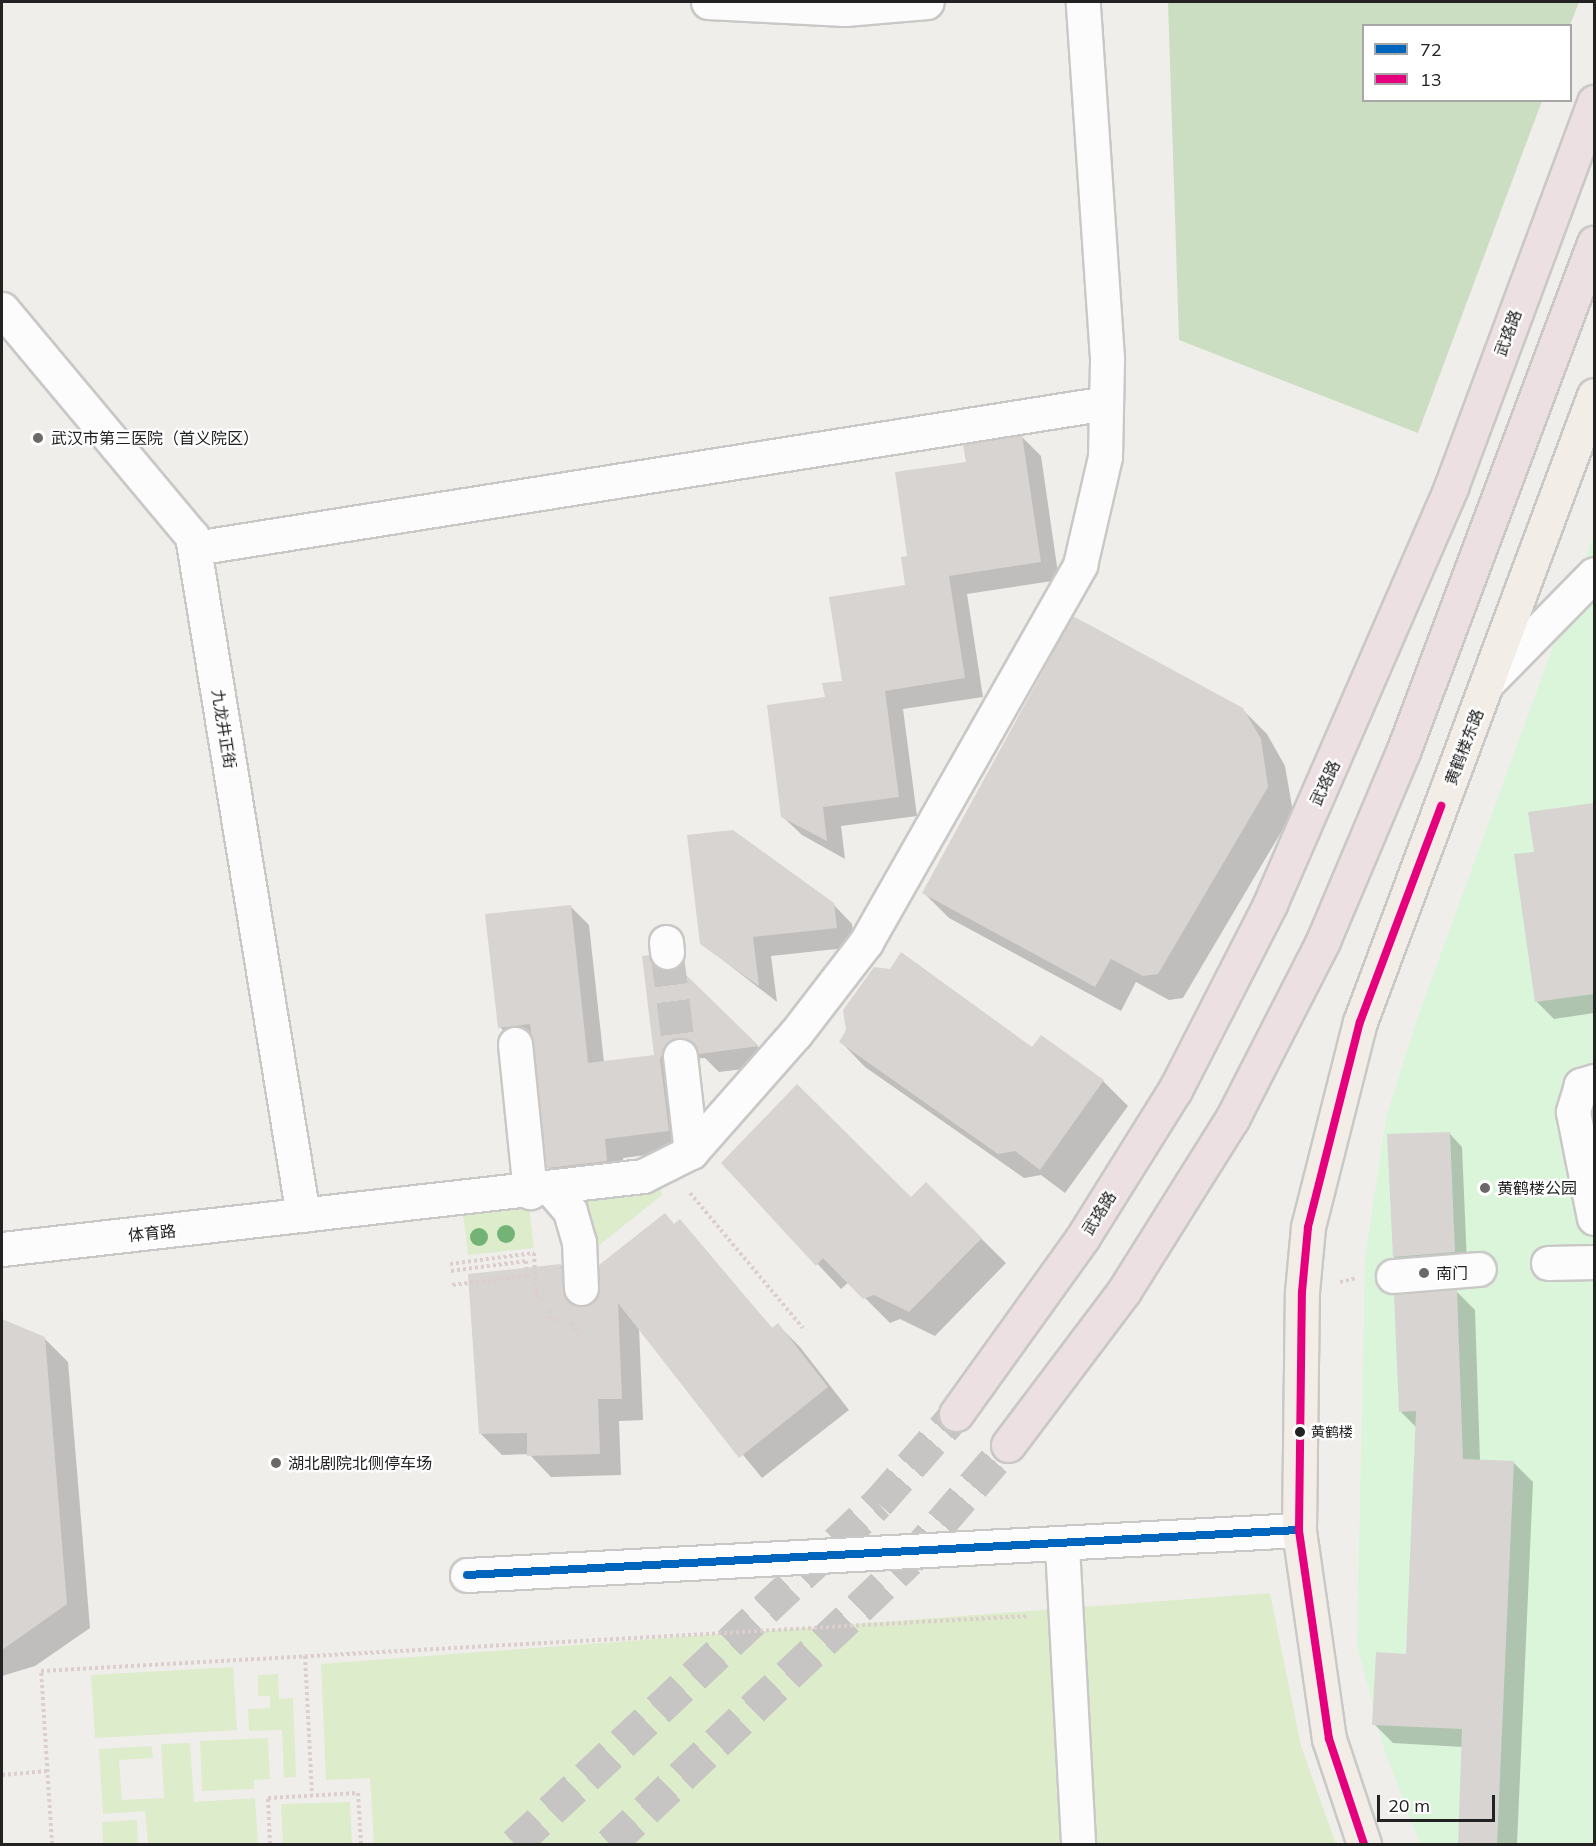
<!DOCTYPE html>
<meta charset="utf-8">
<style>
body{margin:0}
#map{position:relative;width:1596px;height:1846px;overflow:hidden;background:#f0eeeb;font-family:Mulish,"Noto Sans SC",sans-serif}
div>[style]{position:absolute}
[style*='--x']{left:calc(var(--x)*1px);top:calc(var(--y)*1px);width:calc(var(--w)*1px);rotate:calc(var(--a)*1deg)}
.grass>*{inset:0;background:#ddeccb}
.forest>*{inset:0;background:#cbdec1}
.park>*{inset:0;background:#daf5da}
.shadow>*{inset:0;background:#0003}
.building>*{inset:0;background:#d7d4d2}
.minor-tunnel>*{height:33px;margin-top:-16.5px;transform-origin:0;background:repeating-linear-gradient(90deg,#c7c5c3 0 33px,transparent 0 49px)}
.highway-tunnel>*{height:33px;margin-top:-16.5px;transform-origin:0;background:repeating-linear-gradient(90deg,#c7c5c3 0 33px,transparent 0 49px)}
.path>*{height:4px;margin-top:-2px;transform-origin:0;background:repeating-linear-gradient(90deg,#dccecd 0 3px,transparent 0 6px)}
.roads{filter:drop-shadow(2px 0 #c9c8c7) drop-shadow(-2px 0 #c9c8c7) drop-shadow(0 2px #c9c8c7) drop-shadow(0 -2px #c9c8c7)}
.minor>*{height:33px;margin:-16.5px;padding:0 16.5px;transform-origin:16.5px;border-radius:16.5px;background:#fdfcfc}
.major>*{height:33px;margin:-16.5px;padding:0 16.5px;transform-origin:16.5px;border-radius:16.5px;background:#f3ede7}
.highway>*{height:33px;margin:-16.5px;padding:0 16.5px;transform-origin:16.5px;border-radius:16.5px;background:#ece0e2}
.bus-1>*{height:8px;margin:-4px;padding:0 4px;transform-origin:4px;border-radius:4px;background:#0065bd}
.bus-2>*{height:8px;margin:-4px;padding:0 4px;transform-origin:4px;border-radius:4px;background:#e5007d}
.trees>*{width:18px;height:18px;margin:-9px;border-radius:50%;background:#73b476}
.dots>*{width:16px;height:16px;translate:-50% -50%;box-sizing:border-box;border:3px solid #fff;border-radius:50%}
span{translate:-50% -50%;white-space:nowrap;text-align:center;line-height:1.15;-webkit-text-stroke:4.5px #fff;paint-order:stroke}
.bus-label{font-size:14px;color:#222}
.left{translate:0 -50%;text-align:left}
.street-label{font-size:16px;color:#222}
.poi-label{font-size:16px;color:#222}
.frame{position:absolute;inset:0;border:3px solid #222;pointer-events:none}
.legend{position:absolute;left:1362px;top:24px;width:210px;height:78px;box-sizing:border-box;background:#fff;border:2px solid #a7a7a7;margin:0;padding:8px 10px;list-style:none;font-size:18px;color:#222}
.legend li{display:flex;align-items:center;gap:12px;height:30px}
.legend b{width:30px;border:2px solid #a7a7a7}
.scale{position:absolute;left:1377px;top:1795px;width:118px;height:27px;box-sizing:border-box;border:3px solid #222;border-top:0;padding-left:8px;font-size:18px;line-height:21px;white-space:nowrap;color:#222;-webkit-text-stroke:4px #fff;paint-order:stroke}
</style>
<div id="map">
<div class="grass">
<div style="clip-path:polygon(660px 1187px,662px 1195px,597px 1247px,588px 1249px,579px 1202px)"></div>
<div style="clip-path:polygon(529px 1207px,534px 1248px,468px 1255px,463px 1215px)"></div>
<div style="clip-path:polygon(1270px 1593px,1301px 1746px,1336px 1844px,374px 1844px,370px 1778px,326px 1780px,321px 1664px)"></div>
<div style="clip-path:polygon(233px 1667px,237px 1730px,95px 1738px,91px 1675px)"></div>
<div style="clip-path:polygon(278px 1674px,279px 1699px,293px 1698px,296px 1777px,284px 1778px,282px 1730px,249px 1731px,248px 1709px,270px 1708px,270px 1696px,258px 1696px,258px 1675px)"></div>
<div style="clip-path:polygon(268px 1738px,270px 1779px,254px 1780px,254px 1789px,202px 1791px,200px 1741px)"></div>
<div style="clip-path:polygon(190px 1743px,194px 1802px,255px 1798px,258px 1844px,148px 1844px,145px 1811px,103px 1814px,99px 1749px,152px 1746px,153px 1758px,119px 1760px,122px 1800px,164px 1798px,161px 1744px)"></div>
<div style="clip-path:polygon(350px 1802px,352px 1844px,283px 1844px,281px 1804px)"></div>
<div style="clip-path:polygon(137px 1820px,138px 1844px,103px 1844px,102px 1822px)"></div>
</div>
<div class="forest">
<div style="clip-path:polygon(1168px 2px,1579px 2px,1570px 25px,1364px 26px,1364px 100px,1542px 101px,1418px 433px,1179px 340px)"></div>
</div>
<div class="park">
<div style="clip-path:polygon(1594px 534px,1594px 1844px,1420px 1844px,1384px 1749px,1357px 1645px,1365px 1258px,1386px 1118px,1416px 1022px)"></div>
</div>
<div class="shadow">
<div style="clip-path:polygon(1022px 437px,1041px 456px,1059px 580px,967px 594px,983px 697px,903px 709px,917px 816px,841px 826px,845px 859px,802px 835px,782px 816px,826px 699px,844px 682px,907px 586px,909px 557px,968px 463px)"></div>
<div style="clip-path:polygon(1242px 709px,1267px 734px,1285px 766px,1293px 812px,1183px 998px,1169px 1000px,1136px 982px,1121px 1011px,949px 918px,924px 893px)"></div>
<div style="clip-path:polygon(1594px 778px,1594px 1013px,1554px 1019px,1536px 1001px,1535px 853px,1530px 814px,1594px 805px)"></div>
<div style="clip-path:polygon(833px 904px,852px 924px,855px 947px,771px 956px,777px 1002px,701px 943px)"></div>
<div style="clip-path:polygon(570px 906px,589px 925px,604px 1062px,656px 1056px,648px 956px,662px 970px,678px 968px,776px 1065px,719px 1072px,705px 1058px,688px 1059px,687px 1150px,623px 1158px,625px 1180px,567px 1186px,548px 1167px,534px 1045px,519px 1046px,500px 1027px)"></div>
<div style="clip-path:polygon(841px 1042px,1103px 1081px,1128px 1106px,1065px 1193px,1041px 1175px,1024px 1178px,865px 1067px)"></div>
<div style="clip-path:polygon(1450px 1134px,1462px 1147px,1467px 1264px,1407px 1269px,1394px 1257px)"></div>
<div style="clip-path:polygon(723px 1163px,911px 1199px,926px 1184px,1006px 1263px,935px 1336px,900px 1319px,890px 1323px,849px 1282px,841px 1289px)"></div>
<div style="clip-path:polygon(679px 1221px,773px 1329px,778px 1325px,800px 1347px,849px 1410px,762px 1478px,639px 1328px,643px 1420px,619px 1421px,621px 1475px,551px 1477px,529px 1454px,502px 1455px,480px 1433px,561px 1265px,582px 1287px,585px 1307px)"></div>
<div style="clip-path:polygon(1456px 1291px,1475px 1310px,1480px 1461px,1514px 1463px,1533px 1482px,1517px 1844px,1460px 1844px,1463px 1747px,1393px 1743px,1374px 1724px,1407px 1655px,1417px 1428px,1400px 1411px)"></div>
<div style="clip-path:polygon(2px 1322px,44px 1338px,68px 1362px,90px 1628px,35px 1666px,2px 1676px)"></div>
</div>
<div class="building">
<div style="clip-path:polygon(1022px 435px,1041px 562px,949px 576px,965px 678px,885px 691px,899px 797px,823px 807px,827px 841px,781px 817px,767px 705px,825px 697px,822px 683px,842px 681px,829px 597px,905px 585px,901px 557px,907px 556px,895px 472px,966px 462px,963px 445px)"></div>
<div style="clip-path:polygon(1073px 616px,1243px 708px,1261px 739px,1268px 787px,1158px 974px,1143px 976px,1111px 959px,1095px 987px,922px 893px)"></div>
<div style="clip-path:polygon(1594px 803px,1594px 994px,1535px 1002px,1514px 854px,1534px 852px,1528px 812px)"></div>
<div style="clip-path:polygon(733px 830px,834px 903px,837px 928px,753px 937px,759px 986px,700px 944px,687px 835px)"></div>
<div style="clip-path:polygon(571px 905px,588px 1063px,654px 1055px,642px 956px,649px 955px,660px 969px,678px 967px,759px 1046px,699px 1054px,688px 1039px,669px 1041px,660px 1059px,669px 1131px,605px 1139px,607px 1161px,547px 1168px,530px 1024px,498px 1028px,485px 914px)"></div>
<div style="clip-path:polygon(901px 952px,1032px 1047px,1041px 1035px,1104px 1080px,1040px 1170px,1015px 1151px,998px 1154px,839px 1042px,846px 1030px,843px 1010px,874px 967px,890px 969px)"></div>
<div style="clip-path:polygon(797px 1084px,911px 1197px,926px 1182px,982px 1238px,909px 1312px,874px 1295px,863px 1299px,823px 1258px,816px 1266px,721px 1163px)"></div>
<div style="clip-path:polygon(1450px 1132px,1455px 1252px,1393px 1257px,1387px 1134px)"></div>
<div style="clip-path:polygon(665px 1213px,674px 1224px,680px 1219px,772px 1328px,778px 1323px,828px 1387px,739px 1458px,618px 1303px,622px 1399px,598px 1399px,600px 1454px,527px 1456px,527px 1433px,479px 1434px,468px 1274px,561px 1264px,565px 1298px,582px 1307px,598px 1296px,599px 1265px)"></div>
<div style="clip-path:polygon(1457px 1290px,1463px 1459px,1514px 1461px,1497px 1845px,1458px 1845px,1462px 1729px,1372px 1725px,1376px 1652px,1406px 1654px,1416px 1411px,1399px 1412px,1394px 1295px)"></div>
<div style="clip-path:polygon(2px 1319px,45px 1337px,67px 1604px,2px 1650px)"></div>
</div>
<div class="minor-tunnel">
<div style="--x:667;--y:952;--w:105;--a:82.9"></div>
</div>
<div class="highway-tunnel">
<div style="--x:515;--y:1844;--w:498;--a:-43.2"></div>
<div style="--x:878;--y:1503;--w:118;--a:-48.8"></div>
<div style="--x:610;--y:1844;--w:412;--a:-43.5"></div>
<div style="--x:909;--y:1560;--w:152;--a:-49.3"></div>
</div>
<div class="path">
<div style="--x:690;--y:1193;--w:176;--a:50.1"></div>
<div style="--x:450;--y:1264;--w:85;--a:-7.5"></div>
<div style="--x:534;--y:1253;--w:41;--a:87.2"></div>
<div style="--x:536;--y:1294;--w:12;--a:42"></div>
<div style="--x:451;--y:1271;--w:76;--a:-7.6"></div>
<div style="--x:526;--y:1261;--w:15;--a:86"></div>
<div style="--x:527;--y:1276;--w:76;--a:173.2"></div>
<div style="--x:1340;--y:1282;--w:16;--a:-14"></div>
<div style="--x:550;--y:1310;--w:9;--a:90"></div>
<div style="--x:550;--y:1319;--w:10;--a:6"></div>
<div style="--x:572;--y:1323;--w:17;--a:65"></div>
<div style="--x:305;--y:1656;--w:139;--a:87.1"></div>
<div style="--x:2;--y:1775;--w:45;--a:-5.1"></div>
<div style="--x:52;--y:1844;--w:173;--a:-93.6"></div>
<div style="--x:41;--y:1671;--w:989;--a:-3.19"></div>
<div style="--x:270;--y:1844;--w:46;--a:-92.5"></div>
<div style="--x:268;--y:1798;--w:90;--a:-3.2"></div>
<div style="--x:358;--y:1793;--w:51;--a:86.6"></div>
</div>
<div class="roads">
<div class="minor">
<div style="--x:708;--y:2;--w:137;--a:2.9"></div>
<div style="--x:845;--y:9;--w:82;--a:-4.9"></div>
<div style="--x:2;--y:309;--w:296;--a:50.1"></div>
<div style="--x:192;--y:536;--w:688;--a:80.72"></div>
<div style="--x:195;--y:548;--w:922;--a:-9.04"></div>
<div style="--x:1490;--y:680;--w:148;--a:-45.5"></div>
<div style="--x:666;--y:942;--w:10;--a:84"></div>
<div style="--x:515;--y:1044;--w:149;--a:84.2"></div>
<div style="--x:680;--y:1056;--w:97;--a:83.5"></div>
<div style="--x:1594;--y:1081;--w:14;--a:163"></div>
<div style="--x:1581;--y:1085;--w:28;--a:107"></div>
<div style="--x:1573;--y:1112;--w:108;--a:78.8"></div>
<div style="--x:551;--y:1189;--w:29;--a:49"></div>
<div style="--x:570;--y:1211;--w:32;--a:74"></div>
<div style="--x:579;--y:1242;--w:46;--a:87.5"></div>
<div style="--x:2;--y:1249;--w:645;--a:-6.5"></div>
<div style="--x:643;--y:1176;--w:54;--a:-26.6"></div>
<div style="--x:691;--y:1152;--w:159;--a:-48.6"></div>
<div style="--x:796;--y:1033;--w:115;--a:-52.4"></div>
<div style="--x:866;--y:942;--w:434;--a:-60.4"></div>
<div style="--x:1080;--y:565;--w:111;--a:-77"></div>
<div style="--x:1105;--y:457;--w:99;--a:-88.8"></div>
<div style="--x:1107;--y:358;--w:357;--a:-93.9"></div>
<div style="--x:1548;--y:1263;--w:46;--a:-1.2"></div>
<div style="--x:1393;--y:1276;--w:86;--a:-4.7"></div>
<div style="--x:1062;--y:1546;--w:298;--a:86.9"></div>
<div style="--x:467;--y:1575;--w:833;--a:-3.1"></div>
</div>
<div class="major">
<div style="--x:1364;--y:1844;--w:111;--a:-108.4"></div>
<div style="--x:1329;--y:1739;--w:211;--a:-98.2"></div>
<div style="--x:1299;--y:1530;--w:238;--a:-89.3"></div>
<div style="--x:1302;--y:1292;--w:65;--a:-84.7"></div>
<div style="--x:1308;--y:1227;--w:211;--a:-75.8"></div>
<div style="--x:1360;--y:1022;--w:669;--a:-69.53"></div>
</div>
<div class="highway">
<div style="--x:956;--y:1414;--w:218;--a:-54.3"></div>
<div style="--x:1083;--y:1237;--w:173;--a:-58"></div>
<div style="--x:1175;--y:1090;--w:209;--a:-62.9"></div>
<div style="--x:1270;--y:904;--w:455;--a:-66.5"></div>
<div style="--x:1451;--y:487;--w:411;--a:-69.6"></div>
<div style="--x:1008;--y:1445;--w:193;--a:-53"></div>
<div style="--x:1124;--y:1291;--w:203;--a:-57.9"></div>
<div style="--x:1232;--y:1119;--w:200;--a:-62.9"></div>
<div style="--x:1323;--y:941;--w:205;--a:-67.1"></div>
<div style="--x:1403;--y:752;--w:544;--a:-69.43"></div>
</div>
</div>
<div class="bus-1">
<div style="--x:467;--y:1575;--w:833;--a:-3.1"></div>
</div>
<div class="bus-2">
<div style="--x:1364;--y:1844;--w:111;--a:-108.4"></div>
<div style="--x:1329;--y:1739;--w:211;--a:-98.2"></div>
<div style="--x:1299;--y:1530;--w:238;--a:-89.3"></div>
<div style="--x:1302;--y:1292;--w:65;--a:-84.7"></div>
<div style="--x:1308;--y:1227;--w:211;--a:-75.8"></div>
<div style="--x:1360;--y:1022;--w:231;--a:-69.4"></div>
</div>
<div class="trees">
<div style="left:506px;top:1234px"></div>
<div style="left:479px;top:1237px"></div>
</div>
<div class="dots">
<div style="left:38px;top:438px;background:#6a6968"></div>
<div style="left:1485px;top:1188px;background:#6a6968"></div>
<div style="left:1424px;top:1273px;background:#6a6968"></div>
<div style="left:1300px;top:1432px;background:#222"></div>
<div style="left:276px;top:1463px;background:#6a6968"></div>
</div>
<div class="bus-label">
<span class="left" style="left:1311px;top:1432px">黄鹤楼</span>
</div>
<div class="street-label">
<span style="left:1508px;top:333px;rotate:-70deg">武珞路</span>
<span style="left:224px;top:729px;rotate:81deg">九龙井正街</span>
<span style="left:1464px;top:747px;rotate:-69deg">黄鹤楼东路</span>
<span style="left:1325px;top:783px;rotate:-65deg">武珞路</span>
<span style="left:1099px;top:1213px;rotate:-58deg">武珞路</span>
<span style="left:152px;top:1233px;rotate:-6deg">体育路</span>
</div>
<div class="poi-label">
<span class="left" style="left:51px;top:438px">武汉市第三医院（首义院区）</span>
<span class="left" style="left:1497px;top:1188px">黄鹤楼公园</span>
<span class="left" style="left:1436px;top:1273px">南门</span>
<span class="left" style="left:288px;top:1463px">湖北剧院北侧停车场</span>
</div>
<div class="frame"></div>
<ul class="legend">
<li><b style="height:8px;background:#0065bd"></b>72</li>
<li><b style="height:8px;background:#e5007d"></b>13</li>
</ul>
<div class="scale">20 m</div>
</div>
